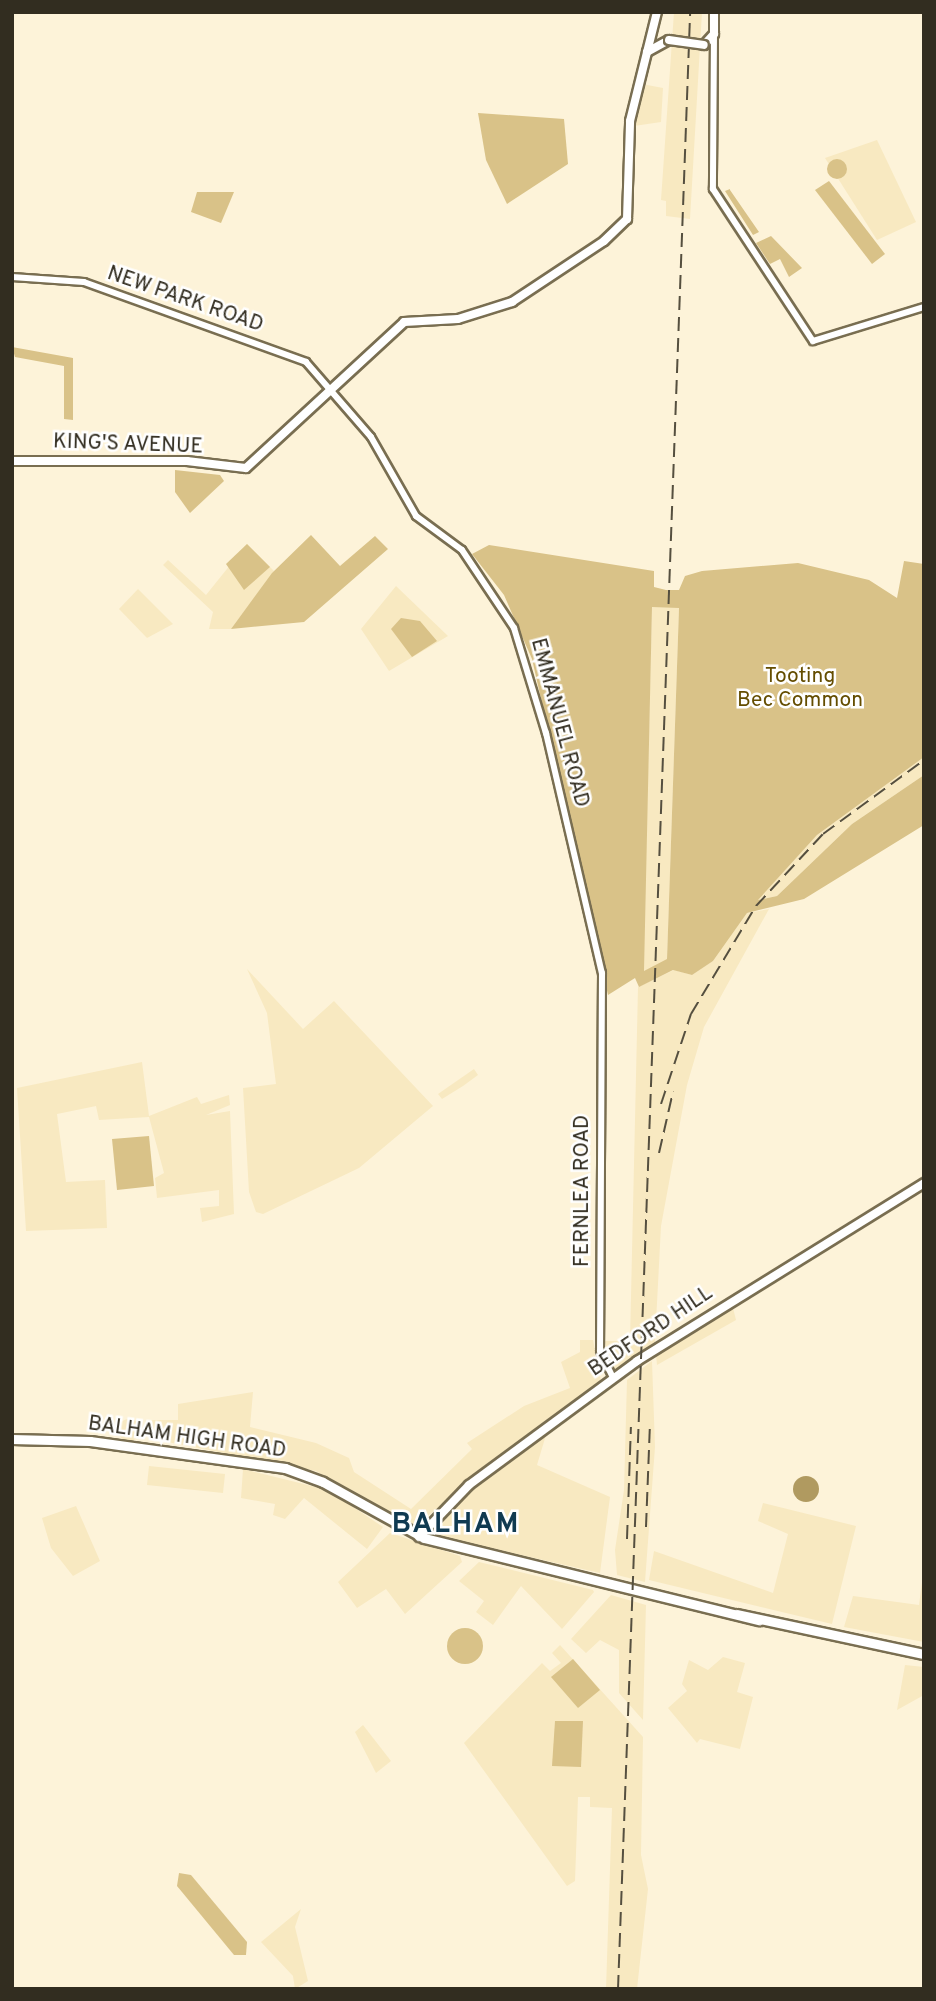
<!DOCTYPE html>
<style>
body{margin:0}
#map{position:relative;width:936px;height:2001px;overflow:hidden;background:#fdf3d9;font-family:Overpass,sans-serif}
div>[style]{position:absolute}
[style*='--x']{left:calc(var(--x)*1px);top:calc(var(--y)*1px);width:calc(var(--w)*1px);rotate:calc(var(--a)*1deg)}
.built>*{inset:0;background:#f8e9c1}
.round{border-radius:50%}
.green>*{inset:0;background:#d9c288}
.water>*{inset:0;background:#b09a60}
.roads{filter:drop-shadow(2px 0 #796e51) drop-shadow(-2px 0 #796e51) drop-shadow(0 2px #796e51) drop-shadow(0 -2px #796e51)}
.minor>*{height:6px;margin:-3px;padding:0 3px;transform-origin:3px;border-radius:3px;background:#fff}
.major>*{height:8px;margin:-4px;padding:0 4px;transform-origin:4px;border-radius:4px;background:#fff}
.highway>*{height:9px;margin:-4.5px;padding:0 4.5px;transform-origin:4.5px;border-radius:4.5px;background:#fff}
.rail>*{height:2px;margin-top:-1px;transform-origin:0;background:repeating-linear-gradient(90deg,#554f3f 0 14px,transparent 0 21px)}
.bridges{filter:drop-shadow(2px 0 #796e51) drop-shadow(-2px 0 #796e51) drop-shadow(0 2px #796e51) drop-shadow(0 -2px #796e51)}
.major-bridge>*{height:8px;margin:-4px;padding:0 4px;transform-origin:4px;border-radius:4px;background:#fff}
span{translate:-50% -50%;white-space:nowrap;text-align:center;line-height:1.15;-webkit-text-stroke:5px #fff;paint-order:stroke}
.street-label{font-size:21px;color:#322d20}
.park-label{font-size:21px;color:#644d00}
.district-label{font-size:28px;color:#103a51;font-weight:700;letter-spacing:2px}
.frame{position:absolute;inset:0;border:14px solid #322d20;pointer-events:none}
</style>
<div id="map">
<div class="built">
<div style="clip-path:polygon(674px 12px,702px 12px,690px 219px,666px 216px,666px 201px,661px 200px)"></div>
<div style="clip-path:polygon(642px 84px,663px 88px,661px 122px,634px 126px)"></div>
<div style="clip-path:polygon(877px 140px,916px 222px,877px 240px,825px 158px)"></div>
<div style="clip-path:polygon(247px 544px,274px 571px,231px 629px,209px 629px,213px 612px,163px 565px,168px 560px,206px 595px)"></div>
<div style="clip-path:polygon(396px 586px,448px 636px,389px 671px,361px 629px)"></div>
<div style="clip-path:polygon(138px 589px,173px 624px,147px 638px,119px 609px)"></div>
<div style="clip-path:polygon(652px 607px,679px 607px,667px 960px,643px 972px)"></div>
<div style="clip-path:polygon(924px 757px,924px 775px,852px 824px,777px 896px,757px 900px,817px 835px)"></div>
<div style="clip-path:polygon(769px 909px,704px 1027px,687px 1085px,661px 1226px,655px 1342px,615px 1372px,604px 1341px,630px 1341px,638px 987px,674px 970px,692px 975px,713px 961px,747px 913px)"></div>
<div style="clip-path:polygon(247px 969px,303px 1029px,334px 1001px,433px 1106px,359px 1168px,263px 1214px,256px 1212px,249px 1192px,243px 1088px,276px 1084px,267px 1013px)"></div>
<div style="clip-path:polygon(142px 1062px,149px 1116px,197px 1097px,201px 1104px,229px 1095px,230px 1105px,206px 1115px,230px 1111px,234px 1214px,202px 1222px,200px 1208px,219px 1206px,219px 1190px,157px 1198px,155px 1178px,164px 1173px,149px 1117px,99px 1120px,96px 1106px,57px 1114px,66px 1182px,105px 1180px,107px 1228px,26px 1231px,17px 1088px)"></div>
<div style="clip-path:polygon(474px 1069px,478px 1075px,463px 1086px,442px 1099px,438px 1094px)"></div>
<div style="clip-path:polygon(733px 1308px,736px 1320px,657px 1365px,656px 1355px)"></div>
<div style="clip-path:polygon(580px 1340px,593px 1340px,601px 1381px,412px 1528px,316px 1471px,152px 1439px,151px 1420px,178px 1420px,178px 1404px,253px 1392px,250px 1427px,316px 1443px,349px 1458px,354px 1472px,411px 1509px,472px 1449px,467px 1443px,524px 1406px,570px 1388px,561px 1362px,580px 1352px)"></div>
<div style="clip-path:polygon(652px 1361px,655px 1447px,645px 1582px,617px 1575px,615px 1550px,624px 1490px,627px 1380px)"></div>
<div class="round" style="left:118px;top:1419px;width:22px;height:22px"></div>
<div style="clip-path:polygon(546px 1435px,537px 1465px,610px 1497px,600px 1573px,430px 1534px,433px 1523px,466px 1494px)"></div>
<div style="clip-path:polygon(149px 1466px,225px 1474px,223px 1493px,147px 1485px)"></div>
<div style="clip-path:polygon(243px 1469px,328px 1490px,383px 1527px,367px 1549px,304px 1498px,285px 1519px,273px 1515px,275px 1504px,241px 1498px)"></div>
<div style="clip-path:polygon(763px 1503px,856px 1526px,832px 1624px,649px 1580px,654px 1551px,773px 1593px,788px 1534px,758px 1521px)"></div>
<div style="clip-path:polygon(76px 1506px,100px 1561px,73px 1576px,51px 1548px,42px 1518px)"></div>
<div style="clip-path:polygon(390px 1533px,460px 1556px,462px 1562px,405px 1614px,386px 1589px,357px 1608px,338px 1582px)"></div>
<div style="clip-path:polygon(479px 1562px,593px 1590px,594px 1592px,562px 1629px,521px 1586px,493px 1625px,476px 1612px,484px 1601px,459px 1581px)"></div>
<div style="clip-path:polygon(924px 1567px,924px 1642px,844px 1627px,853px 1596px,919px 1605px)"></div>
<div style="clip-path:polygon(611px 1595px,646px 1605px,643px 1720px,619px 1693px,619px 1650px,600px 1640px,586px 1653px,571px 1639px)"></div>
<div style="clip-path:polygon(560px 1645px,643px 1737px,641px 1855px,648px 1889px,637px 1989px,606px 1989px,612px 1808px,590px 1807px,590px 1797px,578px 1797px,575px 1881px,567px 1886px,464px 1743px,542px 1663px,550px 1671px,561px 1663px,552px 1653px)"></div>
<div style="clip-path:polygon(723px 1657px,745px 1663px,737px 1692px,753px 1697px,740px 1749px,700px 1739px,697px 1743px,668px 1708px,687px 1691px,682px 1684px,689px 1660px,708px 1670px)"></div>
<div style="clip-path:polygon(905px 1665px,924px 1667px,924px 1695px,897px 1710px)"></div>
<div style="clip-path:polygon(363px 1725px,391px 1761px,376px 1773px,355px 1732px)"></div>
<div style="clip-path:polygon(301px 1909px,295px 1927px,308px 1981px,295px 1989px,293px 1976px,261px 1942px)"></div>
</div>
<div class="green">
<div style="clip-path:polygon(478px 113px,564px 119px,568px 164px,507px 204px,486px 160px)"></div>
<div class="round" style="left:827px;top:159px;width:20px;height:20px"></div>
<div style="clip-path:polygon(829px 181px,885px 254px,872px 264px,815px 190px)"></div>
<div style="clip-path:polygon(730px 189px,730px 190px,759px 232px,753px 235px,725px 191px)"></div>
<div style="clip-path:polygon(197px 192px,234px 192px,221px 223px,191px 212px)"></div>
<div style="clip-path:polygon(771px 236px,802px 268px,789px 277px,780px 259px,770px 264px,756px 243px)"></div>
<div style="clip-path:polygon(12px 347px,73px 358px,73px 420px,64px 419px,64px 366px,15px 357px)"></div>
<div style="clip-path:polygon(175px 470px,220px 475px,224px 481px,190px 513px,175px 492px)"></div>
<div style="clip-path:polygon(311px 535px,340px 566px,375px 536px,388px 549px,304px 622px,231px 629px,272px 573px)"></div>
<div style="clip-path:polygon(247px 544px,270px 567px,244px 590px,226px 564px)"></div>
<div style="clip-path:polygon(evenodd,489px 545px,654px 571px,654px 587px,666px 590px,679px 590px,685px 576px,702px 571px,798px 563px,869px 580px,897px 598px,904px 561px,924px 564px,924px 757px,817px 835px,758px 900px,777px 896px,852px 824px,924px 775px,924px 825px,804px 899px,747px 913px,713px 961px,692px 975px,673px 970px,639px 987px,635px 978px,608px 995px,532px 659px,504px 595px,472px 554px,489px 545px,652px 607px,679px 608px,667px 959px,644px 971px,652px 607px)"></div>
<div style="clip-path:polygon(401px 618px,420px 621px,437px 641px,412px 657px,391px 629px)"></div>
<div style="clip-path:polygon(149px 1136px,154px 1186px,117px 1190px,112px 1139px)"></div>
<div class="round" style="left:447px;top:1628px;width:36px;height:36px"></div>
<div style="clip-path:polygon(573px 1659px,600px 1690px,578px 1708px,551px 1677px)"></div>
<div style="clip-path:polygon(555px 1721px,583px 1721px,581px 1767px,552px 1766px)"></div>
<div style="clip-path:polygon(179px 1873px,191px 1875px,247px 1942px,246px 1955px,234px 1955px,177px 1886px)"></div>
</div>
<div class="water">
<div class="round" style="left:793px;top:1476px;width:26px;height:26px"></div>
</div>
<div class="roads">
<div class="minor">
<div style="--x:714;--y:34;--w:155;--a:90.4"></div>
<div style="--x:713;--y:189;--w:182;--a:56.7"></div>
<div style="--x:813;--y:341;--w:116;--a:-17"></div>
<div style="--x:12;--y:277;--w:72;--a:4"></div>
<div style="--x:84;--y:282;--w:236;--a:19.8"></div>
<div style="--x:306;--y:362;--w:99;--a:49.1"></div>
<div style="--x:371;--y:437;--w:91;--a:60.3"></div>
<div style="--x:416;--y:516;--w:57;--a:36.5"></div>
<div style="--x:462;--y:550;--w:94;--a:56.3"></div>
<div style="--x:514;--y:628;--w:110;--a:73.1"></div>
<div style="--x:546;--y:733;--w:246;--a:76.9"></div>
<div style="--x:602;--y:973;--w:378;--a:90.3"></div>
<div style="--x:600;--y:1351;--w:30;--a:64"></div>
</div>
<div class="major">
<div style="--x:704;--y:45;--w:15;--a:-48"></div>
<div style="--x:714;--y:34;--w:22;--a:-90"></div>
<div style="--x:647;--y:52;--w:25;--a:-29"></div>
<div style="--x:12;--y:461;--w:175;--a:0"></div>
<div style="--x:187;--y:461;--w:59;--a:6.8"></div>
<div style="--x:246;--y:468;--w:215;--a:-42.7"></div>
<div style="--x:404;--y:322;--w:54;--a:-3.2"></div>
<div style="--x:458;--y:319;--w:57;--a:-17.5"></div>
<div style="--x:512;--y:302;--w:110;--a:-33.5"></div>
<div style="--x:604;--y:241;--w:32;--a:-44"></div>
<div style="--x:627;--y:219;--w:98;--a:-88.2"></div>
<div style="--x:630;--y:121;--w:112;--a:-76.1"></div>
<div style="--x:419;--y:1537;--w:72;--a:-46.1"></div>
<div style="--x:469;--y:1485;--w:209;--a:-36.4"></div>
<div style="--x:637;--y:1361;--w:338;--a:-31.8"></div>
</div>
<div class="highway">
<div style="--x:12;--y:1439;--w:78;--a:1.5"></div>
<div style="--x:90;--y:1441;--w:197;--a:7.9"></div>
<div style="--x:285;--y:1468;--w:40;--a:20.2"></div>
<div style="--x:323;--y:1482;--w:115;--a:29"></div>
<div style="--x:424;--y:1538;--w:345;--a:13.8"></div>
<div style="--x:737;--y:1614;--w:191;--a:12.1"></div>
</div>
</div>
<div class="rail">
<div style="--x:661;--y:1104;--w:95;--a:-71.6"></div>
<div style="--x:691;--y:1014;--w:126;--a:-59"></div>
<div style="--x:756;--y:906;--w:98;--a:-47.1"></div>
<div style="--x:823;--y:834;--w:125;--a:-36.2"></div>
<div style="--x:659;--y:1153;--w:63;--a:-77.1"></div>
<div style="--x:646;--y:1527;--w:104;--a:-87.8"></div>
<div style="--x:627;--y:1539;--w:112;--a:-88"></div>
<div style="--x:618;--y:1989;--w:1978;--a:-87.91"></div>
</div>
<div class="bridges">
<div class="major-bridge">
<div style="--x:669;--y:40;--w:35;--a:8"></div>
</div>
</div>
<div class="street-label">
<span style="left:185px;top:300px;rotate:19deg">NEW PARK ROAD</span>
<span style="left:128px;top:445px;rotate:2deg">KING'S AVENUE</span>
<span style="left:559px;top:723px;rotate:75deg">EMMANUEL ROAD</span>
<span style="left:583px;top:1191px;rotate:-90deg">FERNLEA ROAD</span>
<span style="left:651px;top:1332px;rotate:-34deg">BEDFORD HILL</span>
<span style="left:187px;top:1438px;rotate:8deg">BALHAM HIGH ROAD</span>
</div>
<div class="park-label">
<span style="left:800px;top:689px">Tooting<br>Bec Common</span>
</div>
<div class="district-label">
<span style="left:456px;top:1525px">BALHAM</span>
</div>
<div class="frame"></div>
</div>
